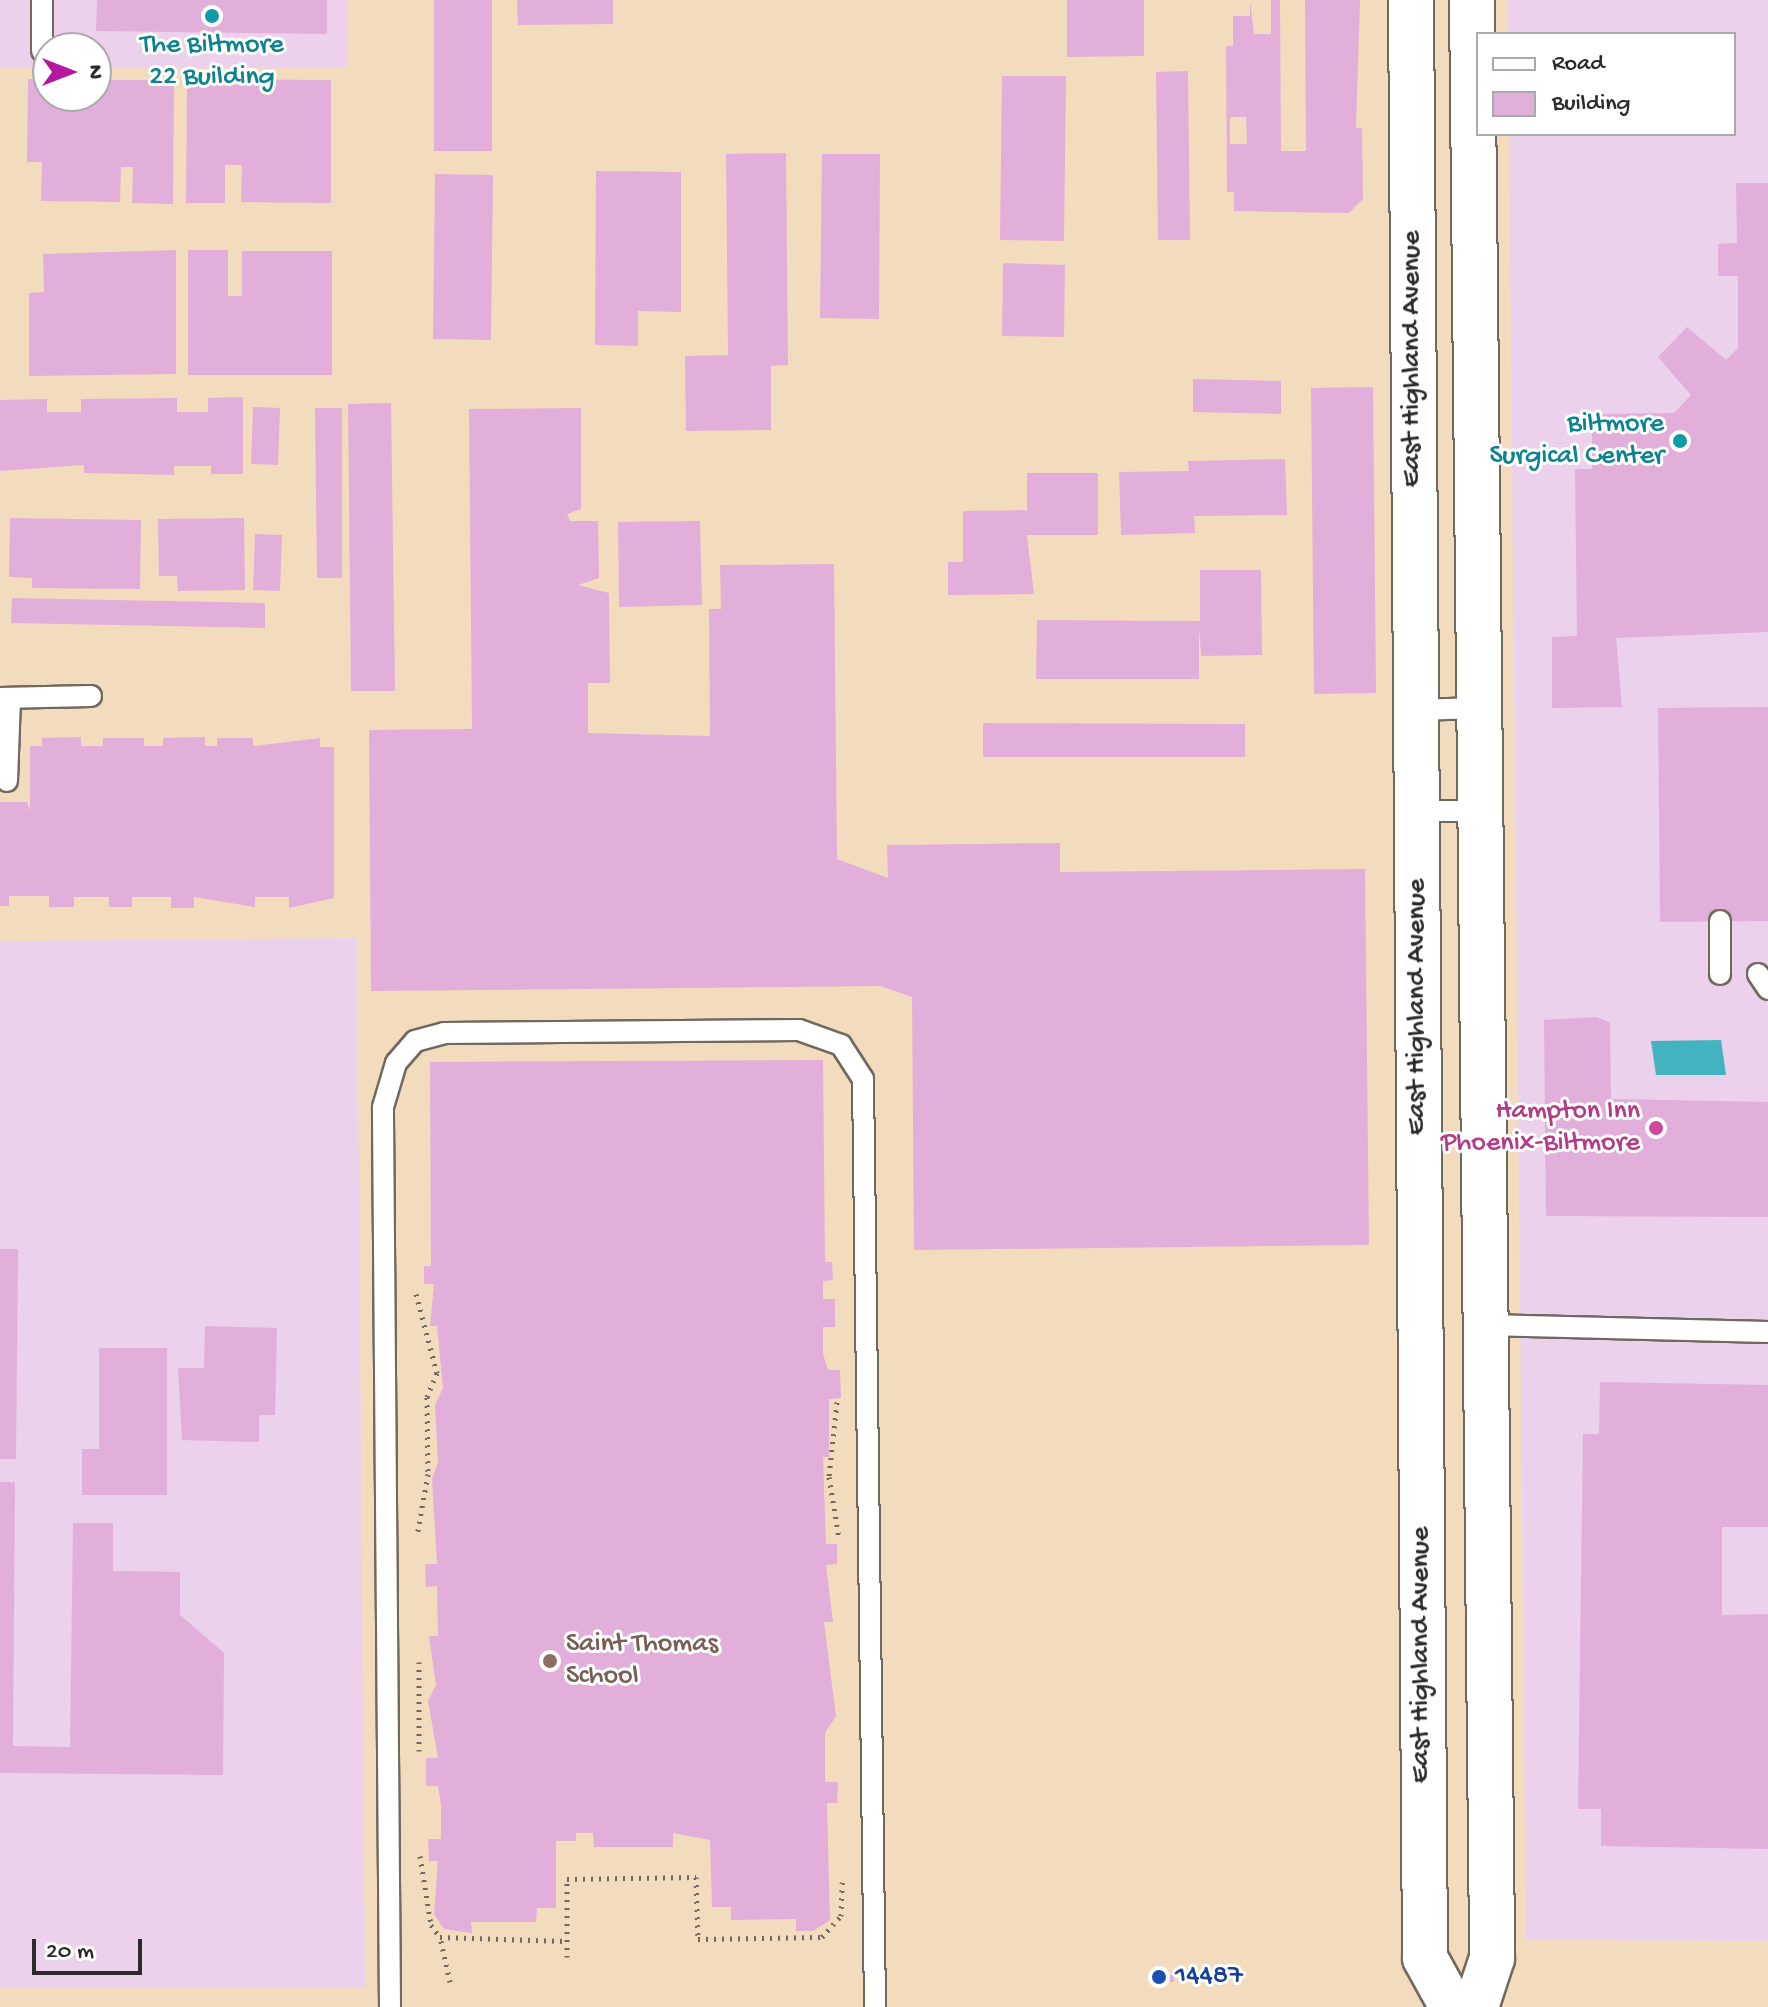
<!DOCTYPE html>
<style>
body{margin:0}
#map{position:relative;width:1768px;height:2007px;overflow:hidden;background:#f3dcbd;font-family:"Gochi Hand",sans-serif}
div>[style]{position:absolute}
[style*='--x']{left:calc(var(--x)*1px);top:calc(var(--y)*1px);width:calc(var(--w)*1px);rotate:calc(var(--a)*1deg)}
.built>*{inset:0;background:#ebd1ec}
.water>*{inset:0;background:#44b3c0}
.building>*{inset:0;background:#e2aeda}
.path>*{height:5px;margin-top:-2.5px;transform-origin:0;background:repeating-linear-gradient(90deg,#71695e 0 2px,transparent 0 8px)}
.roads{filter:drop-shadow(2px 0 #71695e) drop-shadow(-2px 0 #71695e) drop-shadow(0 2px #71695e) drop-shadow(0 -2px #71695e)}
.lane>*{height:20px;margin:-10px;padding:0 10px;transform-origin:10px;border-radius:10px;background:#fff}
.secondary>*{height:44px;margin:-22px;padding:0 22px;transform-origin:22px;border-radius:22px;background:#fff}
.dots>*{width:22px;height:22px;translate:-50% -50%;box-sizing:border-box;border:4px solid #fff;border-radius:50%}
span{translate:-50% -50%;white-space:nowrap;text-align:center;line-height:1.15;-webkit-text-stroke:6px #fff;paint-order:stroke}
.culture-label{font-size:28px;color:#0d838f}
.right{translate:-100% -50%;text-align:right}
.street-label{font-size:28px;color:#2b2b2b}
.hotel-label{font-size:28px;color:#b23c85}
.education-label{font-size:28px;color:#785e54}
.left{translate:0 -50%;text-align:left}
.transit-label{font-size:28px;color:#164399}
.legend{position:absolute;left:1476px;top:32px;width:260px;height:104px;box-sizing:border-box;background:#fff;border:2px solid #aaa;margin:0;padding:10px 14px;list-style:none;font-size:24px;color:#2b2b2b}
.legend li{display:flex;align-items:center;gap:16px;height:40px}
.legend b{width:40px;border:2px solid #aaa}
.north{position:absolute;left:32px;top:32px;width:80px;height:80px;box-sizing:border-box;background:#fff;border:2px solid #aaa;border-radius:50%;rotate:90deg;font-size:22px;font-weight:700;line-height:32px;text-align:center;color:#2b2b2b}
.north::after{content:'';display:block;margin:auto;width:28px;height:36px;background:#b5179e;clip-path:polygon(50% 0,100% 100%,50% 72%,0 100%)}
.scale{position:absolute;left:32px;top:1939px;width:110px;height:36px;box-sizing:border-box;border:4px solid #2b2b2b;border-top:0;padding-left:10px;font-size:24px;line-height:28px;white-space:nowrap;color:#2b2b2b;-webkit-text-stroke:6px #fff;paint-order:stroke}
</style>
<div id="map">
<div class="built">
<div style="clip-path:polygon(0 0,348px 0,348px 68px,96px 68px,96px 48px,48px 48px,48px 68px,0 68px)"></div>
<div style="clip-path:polygon(1507px 0,1768px 0,1768px 1941px,1526px 1940px,1509px 134px,1734px 134px,1734px 34px,1508px 34px)"></div>
<div style="clip-path:polygon(357px 938px,365px 1988px,0 1988px,0 941px)"></div>
</div>
<div class="water">
<div style="clip-path:polygon(1721px 1040px,1726px 1075px,1656px 1075px,1651px 1041px)"></div>
</div>
<div class="building">
<div style="clip-path:polygon(97px 0,327px 0,327px 34px,96px 31px)"></div>
<div style="clip-path:polygon(434px 0,492px 0,492px 151px,434px 151px)"></div>
<div style="clip-path:polygon(517px 0,613px 0,613px 24px,518px 25px)"></div>
<div style="clip-path:polygon(1067px 0,1144px 0,1144px 56px,1067px 57px)"></div>
<div style="clip-path:polygon(evenodd,1250px 0,1254px 34px,1271px 34px,1271px 0,1280px 0,1281px 151px,1306px 151px,1305px 0,1360px 0,1356px 128px,1362px 128px,1363px 199px,1349px 213px,1234px 211px,1234px 192px,1227px 192px,1226px 46px,1233px 46px,1233px 16px,1250px 16px,1250px 0,1230px 117px,1246px 117px,1247px 144px,1230px 144px,1230px 117px)"></div>
<div style="clip-path:polygon(1188px 71px,1190px 240px,1158px 240px,1156px 72px)"></div>
<div style="clip-path:polygon(1002px 76px,1066px 76px,1064px 241px,1000px 240px)"></div>
<div style="clip-path:polygon(28px 79px,48px 79px,48px 96px,96px 96px,96px 80px,174px 80px,173px 204px,132px 203px,133px 167px,121px 167px,120px 202px,41px 201px,42px 162px,27px 162px)"></div>
<div style="clip-path:polygon(187px 79px,331px 80px,331px 203px,241px 202px,242px 165px,225px 165px,225px 203px,186px 203px)"></div>
<div style="clip-path:polygon(786px 153px,788px 365px,771px 366px,771px 430px,686px 431px,685px 356px,728px 355px,726px 154px)"></div>
<div style="clip-path:polygon(822px 154px,880px 154px,879px 319px,820px 318px)"></div>
<div style="clip-path:polygon(596px 171px,681px 172px,681px 312px,638px 311px,638px 346px,595px 345px)"></div>
<div style="clip-path:polygon(435px 174px,493px 175px,491px 340px,433px 339px)"></div>
<div style="clip-path:polygon(1736px 183px,1768px 183px,1768px 632px,1616px 638px,1622px 707px,1552px 708px,1552px 637px,1577px 636px,1575px 469px,1592px 469px,1592px 414px,1674px 413px,1691px 395px,1658px 357px,1687px 327px,1726px 360px,1738px 348px,1738px 276px,1718px 276px,1718px 244px,1737px 243px)"></div>
<div style="clip-path:polygon(176px 250px,176px 374px,29px 376px,29px 293px,44px 292px,43px 254px)"></div>
<div style="clip-path:polygon(188px 250px,228px 250px,228px 296px,242px 296px,242px 251px,332px 251px,332px 375px,188px 375px)"></div>
<div style="clip-path:polygon(1003px 263px,1065px 265px,1064px 337px,1002px 336px)"></div>
<div style="clip-path:polygon(1193px 379px,1281px 381px,1281px 414px,1193px 412px)"></div>
<div style="clip-path:polygon(1373px 387px,1376px 693px,1314px 694px,1311px 388px)"></div>
<div style="clip-path:polygon(243px 397px,243px 474px,211px 474px,211px 466px,174px 466px,174px 475px,84px 473px,84px 465px,0 471px,0 400px,47px 399px,47px 412px,81px 412px,81px 399px,177px 398px,177px 412px,208px 412px,208px 398px)"></div>
<div style="clip-path:polygon(391px 403px,395px 691px,351px 691px,348px 404px)"></div>
<div style="clip-path:polygon(253px 407px,280px 408px,278px 465px,251px 464px)"></div>
<div style="clip-path:polygon(315px 408px,342px 408px,342px 578px,317px 578px)"></div>
<div style="clip-path:polygon(581px 408px,581px 509px,567px 514px,570px 521px,598px 521px,599px 578px,578px 585px,609px 593px,610px 683px,588px 683px,588px 733px,710px 736px,709px 609px,721px 609px,720px 565px,834px 564px,837px 859px,888px 878px,887px 845px,1060px 843px,1060px 872px,1365px 869px,1369px 1245px,914px 1250px,912px 997px,880px 986px,371px 991px,369px 730px,472px 729px,469px 409px)"></div>
<div style="clip-path:polygon(1285px 459px,1287px 515px,1194px 516px,1195px 533px,1121px 535px,1119px 472px,1189px 471px,1188px 461px)"></div>
<div style="clip-path:polygon(1027px 473px,1098px 473px,1098px 535px,1027px 535px,1034px 594px,948px 595px,948px 562px,963px 562px,963px 511px,1027px 510px)"></div>
<div style="clip-path:polygon(10px 518px,141px 520px,140px 589px,32px 588px,32px 578px,9px 577px)"></div>
<div style="clip-path:polygon(244px 518px,245px 590px,178px 591px,177px 576px,159px 576px,158px 519px)"></div>
<div style="clip-path:polygon(700px 521px,702px 605px,619px 607px,618px 522px)"></div>
<div style="clip-path:polygon(255px 534px,282px 535px,280px 591px,253px 590px)"></div>
<div style="clip-path:polygon(1200px 570px,1261px 570px,1262px 655px,1201px 656px,1199px 626px,1199px 679px,1036px 679px,1037px 620px,1200px 621px)"></div>
<div style="clip-path:polygon(12px 598px,265px 603px,265px 628px,11px 623px)"></div>
<div style="clip-path:polygon(1768px 707px,1768px 921px,1660px 922px,1658px 708px)"></div>
<div style="clip-path:polygon(983px 723px,1245px 724px,1245px 757px,983px 757px)"></div>
<div style="clip-path:polygon(81px 737px,81px 746px,103px 746px,103px 738px,144px 738px,144px 746px,163px 746px,163px 738px,205px 737px,205px 746px,217px 746px,217px 738px,253px 738px,253px 746px,320px 738px,320px 747px,334px 747px,334px 898px,289px 908px,289px 897px,255px 897px,255px 907px,194px 897px,194px 908px,171px 908px,171px 897px,132px 897px,132px 907px,109px 907px,109px 897px,74px 897px,74px 907px,49px 907px,49px 896px,9px 896px,9px 906px,0 906px,0 802px,27px 802px,30px 811px,30px 746px,42px 746px,42px 738px)"></div>
<div style="clip-path:polygon(1597px 1017px,1610px 1023px,1611px 1099px,1768px 1102px,1768px 1217px,1546px 1216px,1544px 1020px)"></div>
<div style="clip-path:polygon(823px 1060px,825px 1262px,832px 1262px,833px 1280px,823px 1281px,823px 1299px,835px 1299px,835px 1327px,823px 1327px,823px 1354px,828px 1370px,840px 1370px,841px 1398px,829px 1399px,829px 1457px,823px 1457px,826px 1544px,837px 1544px,837px 1564px,826px 1565px,833px 1622px,824px 1622px,836px 1716px,825px 1733px,825px 1782px,838px 1782px,837px 1803px,827px 1803px,830px 1920px,813px 1931px,796px 1931px,796px 1919px,731px 1920px,731px 1907px,712px 1907px,710px 1840px,673px 1833px,673px 1847px,594px 1847px,593px 1833px,576px 1833px,576px 1841px,556px 1841px,556px 1908px,537px 1908px,536px 1922px,471px 1922px,472px 1933px,444px 1929px,434px 1914px,438px 1861px,429px 1861px,428px 1839px,441px 1839px,441px 1805px,438px 1786px,426px 1786px,426px 1758px,438px 1758px,428px 1701px,436px 1685px,429px 1636px,438px 1636px,437px 1586px,426px 1587px,425px 1564px,437px 1564px,432px 1479px,438px 1462px,435px 1405px,443px 1388px,437px 1326px,430px 1326px,434px 1284px,424px 1284px,424px 1266px,431px 1266px,430px 1062px)"></div>
<div style="clip-path:polygon(0 1249px,18px 1249px,16px 1459px,0 1459px)"></div>
<div style="clip-path:polygon(205px 1326px,277px 1328px,275px 1415px,259px 1415px,259px 1442px,182px 1440px,178px 1368px,204px 1368px)"></div>
<div style="clip-path:polygon(99px 1348px,167px 1348px,167px 1495px,82px 1495px,82px 1449px,99px 1449px)"></div>
<div style="clip-path:polygon(1600px 1382px,1768px 1385px,1768px 1527px,1722px 1527px,1722px 1615px,1768px 1614px,1768px 1849px,1601px 1846px,1601px 1809px,1578px 1809px,1583px 1434px,1599px 1434px)"></div>
<div style="clip-path:polygon(0 1482px,15px 1482px,13px 1746px,70px 1747px,73px 1523px,113px 1523px,113px 1571px,180px 1572px,180px 1615px,224px 1653px,223px 1775px,0 1773px)"></div>
<div style="clip-path:polygon(1153px 1975px,1174px 1975px,1174px 1982px,1153px 1982px)"></div>
</div>
<div class="path">
<div style="--x:416;--y:1294;--w:82;--a:75.1"></div>
<div style="--x:437;--y:1373;--w:26;--a:113"></div>
<div style="--x:427;--y:1397;--w:77;--a:89.3"></div>
<div style="--x:428;--y:1474;--w:63;--a:100.1"></div>
<div style="--x:837;--y:1402;--w:75;--a:96.1"></div>
<div style="--x:829;--y:1477;--w:62;--a:80.7"></div>
<div style="--x:419;--y:1662;--w:89;--a:90"></div>
<div style="--x:420;--y:1856;--w:70;--a:80.9"></div>
<div style="--x:431;--y:1925;--w:15;--a:53"></div>
<div style="--x:567;--y:1957;--w:78;--a:-90"></div>
<div style="--x:567;--y:1879;--w:129;--a:-0.9"></div>
<div style="--x:696;--y:1877;--w:62;--a:88.2"></div>
<div style="--x:698;--y:1939;--w:124;--a:-0.9"></div>
<div style="--x:822;--y:1937;--w:28;--a:-48"></div>
<div style="--x:841;--y:1916;--w:34;--a:-88"></div>
<div style="--x:450;--y:1982;--w:46;--a:-102.5"></div>
<div style="--x:440;--y:1937;--w:127;--a:1.8"></div>
</div>
<div class="roads">
<div class="lane">
<div style="--x:42;--y:0;--w:51;--a:90"></div>
<div style="--x:0;--y:698;--w:91;--a:-1.3"></div>
<div style="--x:1415;--y:710;--w:65;--a:-1.8"></div>
<div style="--x:7;--y:781;--w:83;--a:-87.9"></div>
<div style="--x:1416;--y:811;--w:66;--a:0"></div>
<div style="--x:1720;--y:921;--w:53;--a:90"></div>
<div style="--x:1758;--y:974;--w:18;--a:56"></div>
<div style="--x:1486;--y:1325;--w:282;--a:1.4"></div>
<div style="--x:390;--y:2007;--w:900;--a:-90.45"></div>
<div style="--x:383;--y:1107;--w:46;--a:-73.5"></div>
<div style="--x:396;--y:1063;--w:29;--a:-49"></div>
<div style="--x:415;--y:1041;--w:30;--a:-15"></div>
<div style="--x:444;--y:1033;--w:355;--a:-0.5"></div>
<div style="--x:799;--y:1030;--w:45;--a:19.7"></div>
<div style="--x:841;--y:1045;--w:40;--a:57.1"></div>
<div style="--x:863;--y:1079;--w:928;--a:89.26"></div>
</div>
<div class="secondary">
<div style="--x:1411;--y:0;--w:1958;--a:89.59"></div>
<div style="--x:1425;--y:1958;--w:56;--a:61.1"></div>
<div style="--x:1472;--y:0;--w:1958;--a:89.41"></div>
<div style="--x:1492;--y:1958;--w:52;--a:108.1"></div>
</div>
</div>
<div class="dots">
<div style="left:212px;top:16px;background:#0f9aa8"></div>
<div style="left:1680px;top:441px;background:#0f9aa8"></div>
<div style="left:1656px;top:1128px;background:#d1479c"></div>
<div style="left:550px;top:1661px;background:#8d6e63"></div>
<div style="left:1159px;top:1977px;background:#1a4fb4"></div>
</div>
<div class="culture-label">
<span style="left:212px;top:62px">The Biltmore<br>22 Building</span>
<span class="right" style="left:1664px;top:441px">Biltmore<br>Surgical Center</span>
</div>
<div class="street-label">
<span style="left:1413px;top:359px;rotate:-90deg">East Highland Avenue</span>
<span style="left:1418px;top:1007px;rotate:-90deg">East Highland Avenue</span>
<span style="left:1422px;top:1655px;rotate:-90deg">East Highland Avenue</span>
</div>
<div class="hotel-label">
<span class="right" style="left:1640px;top:1128px">Hampton Inn<br>Phoenix-Biltmore</span>
</div>
<div class="education-label">
<span class="left" style="left:566px;top:1661px">Saint Thomas<br>School</span>
</div>
<div class="transit-label">
<span class="left" style="left:1175px;top:1977px">14487</span>
</div>
<ul class="legend">
<li><b style="height:10px;background:#fff"></b>Road</li>
<li><b style="height:22px;background:#e2aeda"></b>Building</li>
</ul>
<div class="north">N</div>
<div class="scale">20 m</div>
</div>
